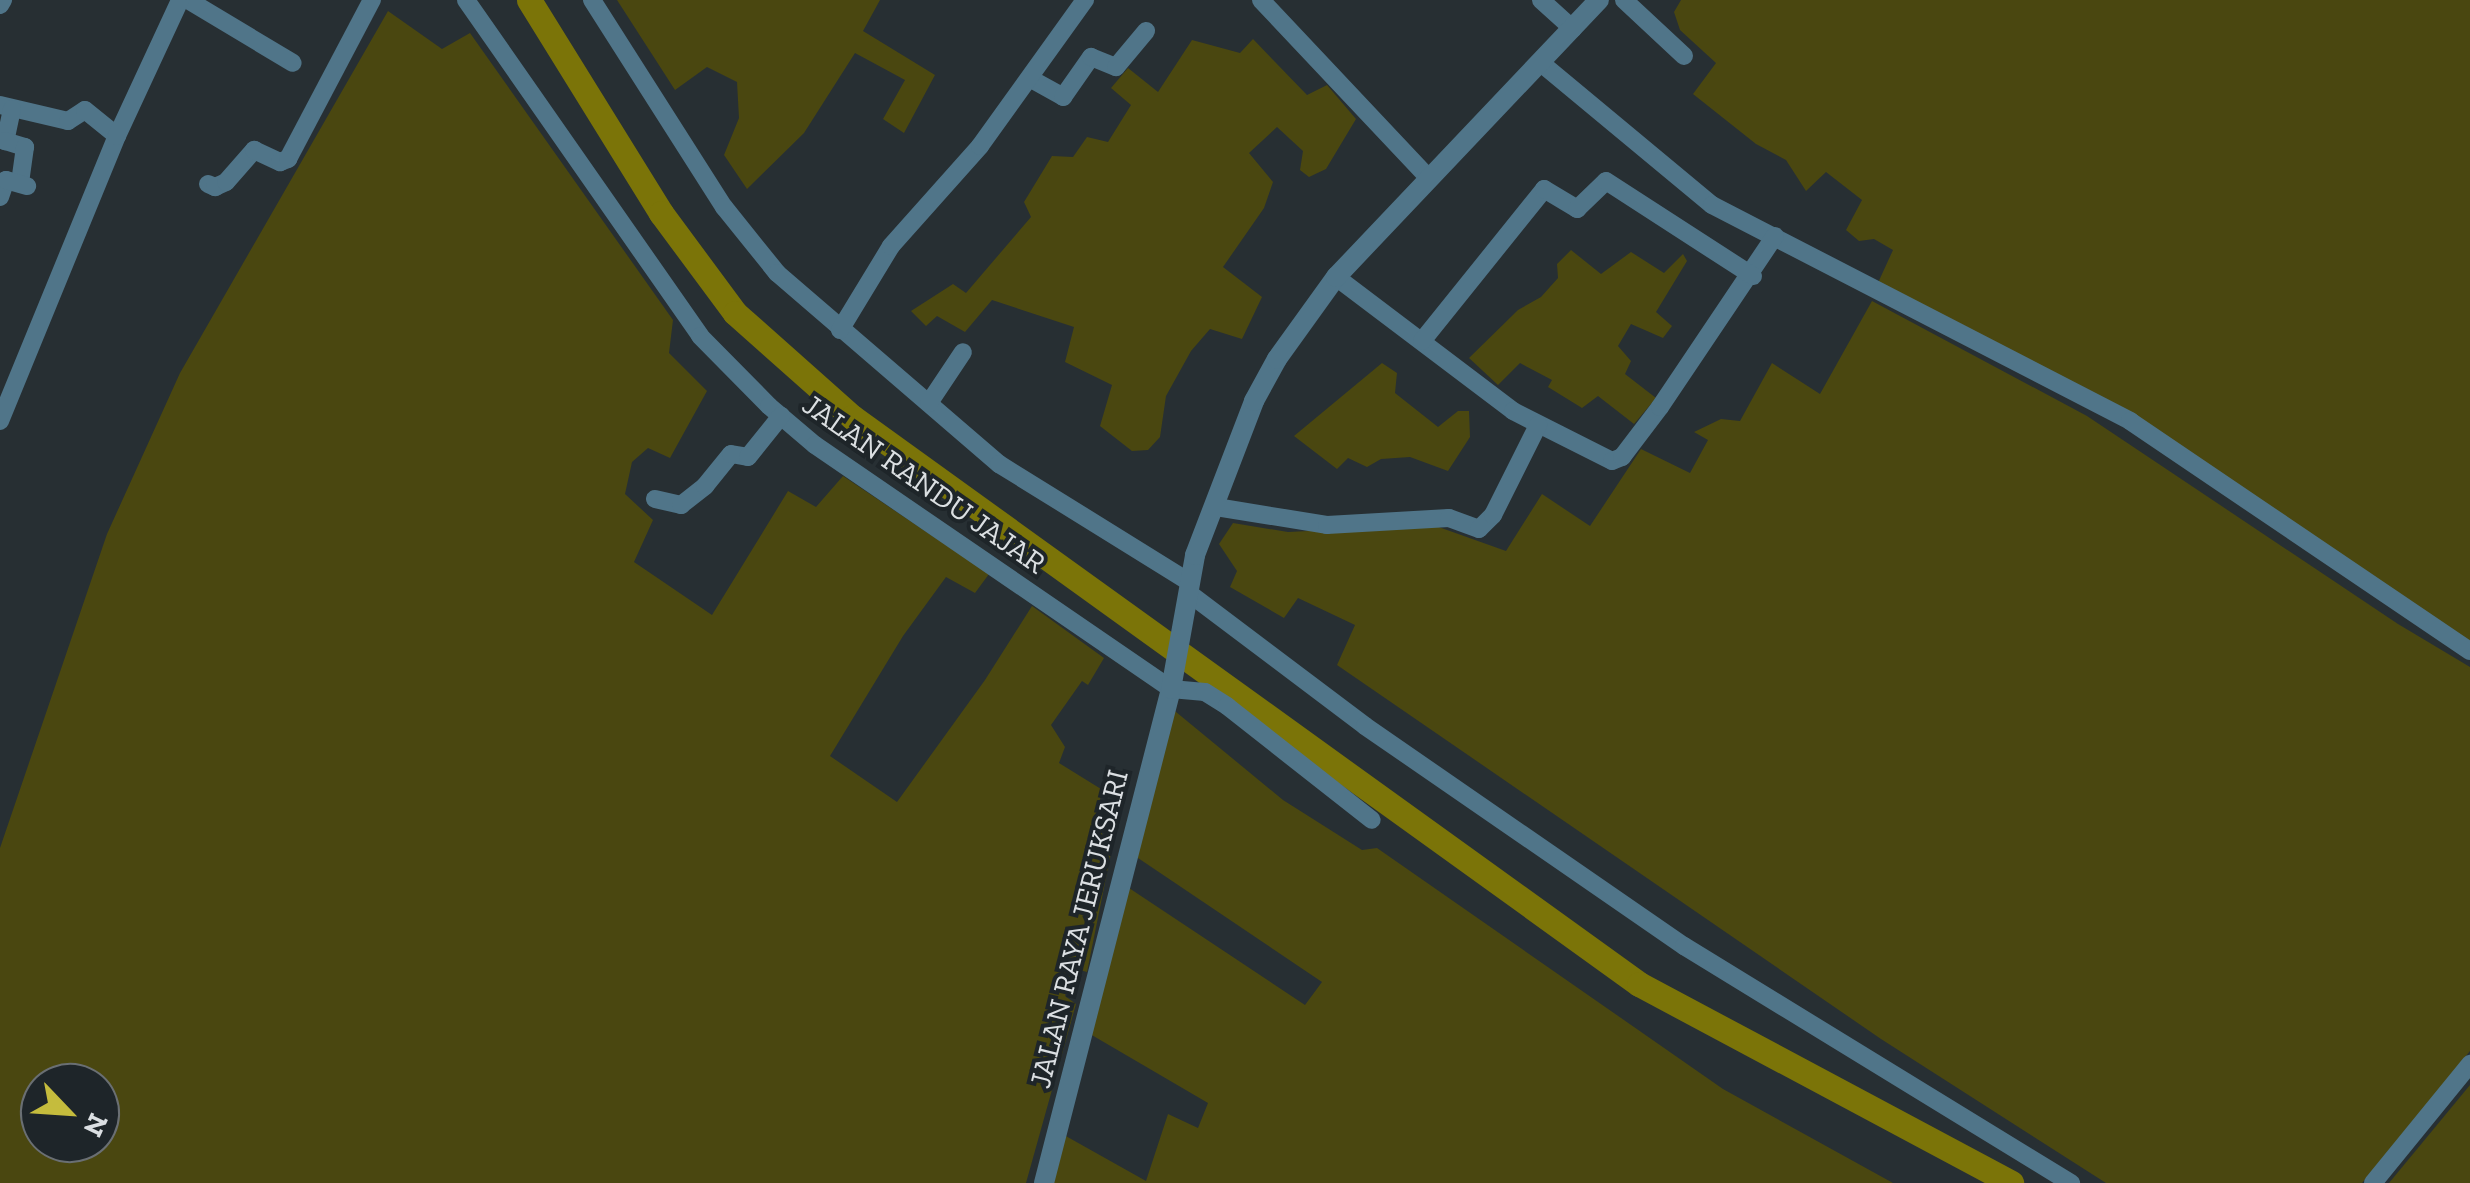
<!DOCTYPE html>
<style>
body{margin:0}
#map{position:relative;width:2470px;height:1183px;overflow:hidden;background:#272f33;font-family:"Zilla Slab",serif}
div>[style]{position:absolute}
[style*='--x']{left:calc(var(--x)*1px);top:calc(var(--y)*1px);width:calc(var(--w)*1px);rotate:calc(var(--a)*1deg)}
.green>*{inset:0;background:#4a4710}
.river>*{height:25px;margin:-12.5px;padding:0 12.5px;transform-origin:12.5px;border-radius:12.5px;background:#7b7408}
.minor>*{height:18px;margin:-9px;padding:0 9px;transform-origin:9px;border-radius:9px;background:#507589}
.tertiary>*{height:20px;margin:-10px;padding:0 10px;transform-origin:10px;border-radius:10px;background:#507589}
span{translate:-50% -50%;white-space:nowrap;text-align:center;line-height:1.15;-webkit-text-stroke:8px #1e2529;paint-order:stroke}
.street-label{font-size:30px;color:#dbdfe2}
.north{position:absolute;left:20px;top:1063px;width:100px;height:100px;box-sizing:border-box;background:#1e2529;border:2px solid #6a6f73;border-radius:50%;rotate:115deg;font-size:28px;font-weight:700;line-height:40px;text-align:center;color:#dbdfe2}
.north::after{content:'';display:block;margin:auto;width:35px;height:45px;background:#c5bc3d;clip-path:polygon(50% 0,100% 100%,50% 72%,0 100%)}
</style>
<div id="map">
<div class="green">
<div style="clip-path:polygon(617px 0,880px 0,863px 31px,935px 75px,904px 133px,883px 119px,905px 80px,855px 53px,804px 133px,747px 189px,724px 155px,739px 118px,737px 82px,707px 67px,675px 90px)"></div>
<div style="clip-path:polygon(1681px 0,2470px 0,2470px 646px,2132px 415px,1877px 285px,1893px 250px,1874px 239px,1859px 241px,1846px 230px,1862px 200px,1826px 172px,1806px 191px,1786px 160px,1756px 144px,1693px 94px,1716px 63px,1680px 30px,1674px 12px)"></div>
<div style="clip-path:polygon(evenodd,388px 11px,442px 49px,470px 33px,673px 320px,669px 353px,707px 391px,670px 458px,648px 448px,632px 462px,625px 494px,653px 520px,634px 562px,712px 615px,788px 491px,816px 507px,843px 476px,989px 574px,975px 593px,946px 577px,903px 636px,830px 756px,897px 802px,985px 680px,1032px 606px,1104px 658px,1088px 685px,1082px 681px,1051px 725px,1065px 747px,1059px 763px,1101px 789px,1098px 825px,1111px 853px,1087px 972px,1076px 969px,1065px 996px,1076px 1004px,1026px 1183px,0 1183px,0 848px,107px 534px,180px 373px,388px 11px,40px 1083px,100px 1083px,100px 1143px,40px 1143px,40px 1083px)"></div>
<div style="clip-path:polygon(1253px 39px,1307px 95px,1327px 85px,1356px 119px,1326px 169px,1309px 177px,1300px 170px,1303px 151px,1277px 127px,1249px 153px,1273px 182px,1264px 208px,1223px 267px,1262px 297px,1242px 339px,1210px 329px,1191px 351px,1166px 396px,1160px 437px,1148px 450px,1132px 451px,1100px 426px,1112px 385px,1065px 362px,1074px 327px,992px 300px,965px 332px,937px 316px,926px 326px,911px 311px,953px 284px,966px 293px,1031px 217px,1024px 202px,1052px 156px,1073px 157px,1087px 137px,1108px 142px,1131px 105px,1111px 88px,1128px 68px,1158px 92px,1192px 40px,1240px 53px)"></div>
<div style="clip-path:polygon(1571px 250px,1601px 274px,1631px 252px,1664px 273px,1683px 254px,1687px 261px,1656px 312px,1672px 326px,1663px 338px,1631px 324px,1618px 346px,1631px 361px,1625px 374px,1656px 398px,1634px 424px,1598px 396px,1582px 408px,1548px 387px,1552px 380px,1520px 363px,1498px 385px,1469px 358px,1518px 310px,1541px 297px,1558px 278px,1557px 264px)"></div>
<div style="clip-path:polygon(1872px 301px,2087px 416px,2398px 624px,2470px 667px,2470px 1051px,2362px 1183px,2106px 1183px,1881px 1039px,1337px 665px,1355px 625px,1298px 598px,1284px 618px,1230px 587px,1237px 571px,1219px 544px,1233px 523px,1288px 532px,1433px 525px,1506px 551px,1542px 494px,1590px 526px,1641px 449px,1690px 473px,1708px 440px,1694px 432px,1721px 419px,1740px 421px,1772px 363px,1820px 394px)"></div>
<div style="clip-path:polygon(1382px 363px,1397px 373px,1395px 393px,1438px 427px,1458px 411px,1469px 411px,1470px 437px,1448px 471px,1410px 457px,1381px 459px,1367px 467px,1348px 458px,1337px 469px,1294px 436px)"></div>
<div style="clip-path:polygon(1170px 707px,1283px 800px,1362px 850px,1377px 848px,1723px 1089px,1893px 1183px,1052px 1183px,1064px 1135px,1146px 1181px,1168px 1114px,1198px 1128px,1208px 1103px,1090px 1034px,1126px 886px,1305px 1005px,1322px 982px,1135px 856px)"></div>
<div style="clip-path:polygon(2470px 1085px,2470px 1183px,2389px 1183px)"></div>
</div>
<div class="river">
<div style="--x:529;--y:0;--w:251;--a:58.2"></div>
<div style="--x:661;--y:213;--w:124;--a:53.5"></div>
<div style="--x:735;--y:313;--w:157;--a:41.6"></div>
<div style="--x:852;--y:417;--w:970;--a:35.77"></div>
<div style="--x:1639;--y:984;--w:422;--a:28.1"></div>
</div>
<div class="minor">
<div style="--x:188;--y:0;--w:122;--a:31"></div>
<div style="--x:466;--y:0;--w:409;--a:55.1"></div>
<div style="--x:700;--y:336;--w:98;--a:45.4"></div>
<div style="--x:769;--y:406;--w:60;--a:40.3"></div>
<div style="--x:815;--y:445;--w:432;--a:34.4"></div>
<div style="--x:1171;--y:689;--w:34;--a:5"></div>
<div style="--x:1205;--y:692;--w:26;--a:32"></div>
<div style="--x:1227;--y:706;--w:184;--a:38.2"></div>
<div style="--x:592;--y:0;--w:246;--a:57.5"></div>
<div style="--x:724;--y:207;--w:85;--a:51.2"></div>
<div style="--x:777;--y:273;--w:293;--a:40.7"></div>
<div style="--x:999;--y:464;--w:224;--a:31.8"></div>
<div style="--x:1261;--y:0;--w:243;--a:46.7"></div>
<div style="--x:1541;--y:0;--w:43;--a:42.2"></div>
<div style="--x:1624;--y:0;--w:82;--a:43"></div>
<div style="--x:0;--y:5;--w:6;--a:-59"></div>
<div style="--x:1541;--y:63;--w:222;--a:39.7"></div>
<div style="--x:1712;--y:205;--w:471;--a:27.3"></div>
<div style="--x:2130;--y:421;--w:410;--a:34.1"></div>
<div style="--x:1031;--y:79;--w:37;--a:29"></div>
<div style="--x:1063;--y:97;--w:49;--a:-55"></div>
<div style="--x:1091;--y:57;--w:27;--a:22"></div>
<div style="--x:1116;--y:67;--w:47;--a:-50.2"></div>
<div style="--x:0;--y:105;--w:70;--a:13.2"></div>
<div style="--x:68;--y:121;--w:20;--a:-33"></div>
<div style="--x:85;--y:110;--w:41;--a:39.1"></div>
<div style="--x:12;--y:109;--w:33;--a:102"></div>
<div style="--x:5;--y:141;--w:21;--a:17"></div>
<div style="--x:25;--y:147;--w:37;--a:98"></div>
<div style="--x:208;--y:184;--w:8;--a:23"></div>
<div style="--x:215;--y:187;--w:12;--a:-24"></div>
<div style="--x:226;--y:182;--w:43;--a:-48.8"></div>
<div style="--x:254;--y:150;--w:29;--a:25"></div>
<div style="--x:280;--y:162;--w:9;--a:-21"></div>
<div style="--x:288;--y:159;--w:180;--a:-62.2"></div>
<div style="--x:0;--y:197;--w:18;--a:-71"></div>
<div style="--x:6;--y:180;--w:22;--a:16"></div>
<div style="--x:1336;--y:277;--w:222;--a:37.1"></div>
<div style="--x:1513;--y:411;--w:111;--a:26.8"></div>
<div style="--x:1612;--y:461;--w:11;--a:-22"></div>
<div style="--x:1622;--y:457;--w:63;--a:-52.8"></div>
<div style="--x:1660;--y:407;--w:206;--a:-56.1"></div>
<div style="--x:840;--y:330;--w:98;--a:-58.7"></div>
<div style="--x:891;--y:246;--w:134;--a:-48.3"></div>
<div style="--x:980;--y:146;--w:180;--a:-54.3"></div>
<div style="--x:1422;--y:341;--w:195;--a:-51.2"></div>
<div style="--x:1544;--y:189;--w:39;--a:31"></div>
<div style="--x:1577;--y:209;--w:40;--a:-44"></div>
<div style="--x:1606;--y:181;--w:175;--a:32.9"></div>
<div style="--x:929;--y:403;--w:61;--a:-56.3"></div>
<div style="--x:0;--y:421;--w:308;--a:-67.7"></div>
<div style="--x:117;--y:136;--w:150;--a:-65.1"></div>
<div style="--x:655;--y:499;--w:27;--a:13"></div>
<div style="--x:681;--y:505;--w:31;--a:-38"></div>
<div style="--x:705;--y:486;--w:41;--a:-50.9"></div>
<div style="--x:731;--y:454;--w:17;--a:10"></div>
<div style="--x:748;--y:457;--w:53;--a:-51.2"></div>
<div style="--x:1216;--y:507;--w:112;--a:9.2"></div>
<div style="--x:1327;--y:525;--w:122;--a:-3.3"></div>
<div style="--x:1449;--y:518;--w:32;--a:20"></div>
<div style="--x:1479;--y:529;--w:20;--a:-45"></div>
<div style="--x:1493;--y:515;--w:101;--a:-63.4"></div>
<div style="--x:1190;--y:594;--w:219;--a:37"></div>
<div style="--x:1365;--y:726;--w:388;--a:34.6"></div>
<div style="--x:1684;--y:946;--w:454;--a:31.5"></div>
<div style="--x:2373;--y:1183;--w:154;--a:-50.8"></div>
</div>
<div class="tertiary">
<div style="--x:1044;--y:1183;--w:510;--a:-75.58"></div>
<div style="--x:1171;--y:689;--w:136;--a:-79.8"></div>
<div style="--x:1195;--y:555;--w:165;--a:-69"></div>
<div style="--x:1254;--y:401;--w:48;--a:-61.3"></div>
<div style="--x:1277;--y:359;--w:101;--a:-54.3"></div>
<div style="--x:1336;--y:277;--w:382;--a:-46.5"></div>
</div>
<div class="street-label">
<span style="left:924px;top:484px;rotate:35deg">JALAN RANDU JAJAR</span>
<span style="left:1079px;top:929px;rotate:-76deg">JALAN RAYA JERUKSARI</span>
</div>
<div class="north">N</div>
</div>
